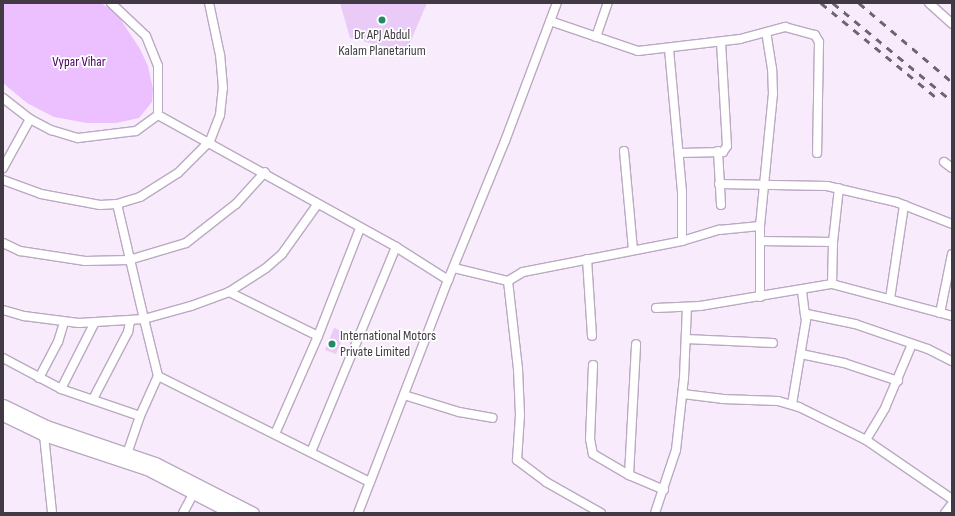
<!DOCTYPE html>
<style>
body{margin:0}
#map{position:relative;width:955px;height:516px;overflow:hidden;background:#f8ecfc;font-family:"Sofia Sans Condensed",sans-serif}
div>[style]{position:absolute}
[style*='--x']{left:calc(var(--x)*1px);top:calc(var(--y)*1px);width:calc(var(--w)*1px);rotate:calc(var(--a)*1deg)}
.green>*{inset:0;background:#ecbffe}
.building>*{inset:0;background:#eacaf7}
.roads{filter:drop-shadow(1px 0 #baa9c2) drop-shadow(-1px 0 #baa9c2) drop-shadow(0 1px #baa9c2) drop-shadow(0 -1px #baa9c2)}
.street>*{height:8px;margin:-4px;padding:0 4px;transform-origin:4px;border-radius:4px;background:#fff}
.secondary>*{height:11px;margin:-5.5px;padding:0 5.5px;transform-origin:5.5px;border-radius:5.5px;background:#fff}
.rail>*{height:2.5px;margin-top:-1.25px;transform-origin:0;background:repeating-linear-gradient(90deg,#6c646f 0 7px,transparent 0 14px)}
.dots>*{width:11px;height:11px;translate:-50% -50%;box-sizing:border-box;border:2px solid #fff;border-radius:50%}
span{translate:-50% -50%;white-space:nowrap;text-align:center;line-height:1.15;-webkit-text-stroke:3.5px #fff;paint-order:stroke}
.poi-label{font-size:14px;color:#413a44}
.left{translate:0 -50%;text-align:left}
.park-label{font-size:14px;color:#4a015e}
.frame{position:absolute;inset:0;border:4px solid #413a44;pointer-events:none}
</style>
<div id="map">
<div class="green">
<div style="clip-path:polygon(3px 3px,101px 3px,117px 14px,140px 49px,148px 66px,153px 89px,152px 102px,139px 118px,116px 123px,87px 123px,54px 117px,27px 103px,3px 83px)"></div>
</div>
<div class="building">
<div style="clip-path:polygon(340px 3px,427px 3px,406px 52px,350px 38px)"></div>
<div style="clip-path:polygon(334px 328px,345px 332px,336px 354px,325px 350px)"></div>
</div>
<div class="roads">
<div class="street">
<div style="--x:111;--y:3;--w:48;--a:43.3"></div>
<div style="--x:146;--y:36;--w:32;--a:68"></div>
<div style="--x:158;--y:66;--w:49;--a:90"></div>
<div style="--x:929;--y:3;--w:31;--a:42"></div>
<div style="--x:550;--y:21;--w:93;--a:18.8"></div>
<div style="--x:638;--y:51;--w:103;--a:-6.7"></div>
<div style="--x:740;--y:39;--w:47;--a:-14.9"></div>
<div style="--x:785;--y:27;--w:31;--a:15"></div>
<div style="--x:815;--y:35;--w:8;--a:60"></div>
<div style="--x:819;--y:42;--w:111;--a:91"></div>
<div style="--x:596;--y:37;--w:36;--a:-71"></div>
<div style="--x:669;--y:49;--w:144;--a:84.8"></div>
<div style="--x:682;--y:192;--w:49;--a:90"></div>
<div style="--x:3;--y:98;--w:34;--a:38"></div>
<div style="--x:30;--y:119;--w:24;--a:28"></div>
<div style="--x:51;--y:130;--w:28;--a:17"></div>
<div style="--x:78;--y:138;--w:58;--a:-6.9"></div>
<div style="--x:136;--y:131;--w:27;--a:-36"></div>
<div style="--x:158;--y:115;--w:272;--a:29"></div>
<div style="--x:396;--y:247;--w:62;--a:32.4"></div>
<div style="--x:448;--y:280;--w:217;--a:111.1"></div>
<div style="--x:624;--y:151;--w:98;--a:84.8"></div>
<div style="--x:718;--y:151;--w:54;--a:86.8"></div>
<div style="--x:679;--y:153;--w:44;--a:-1.3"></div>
<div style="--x:723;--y:152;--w:7;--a:-56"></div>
<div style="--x:727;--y:146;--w:104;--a:-93.3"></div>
<div style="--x:944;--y:162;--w:10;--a:37"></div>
<div style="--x:3;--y:168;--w:56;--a:-61.1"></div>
<div style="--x:3;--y:180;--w:40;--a:20.2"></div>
<div style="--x:41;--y:194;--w:60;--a:10.6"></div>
<div style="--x:100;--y:205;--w:17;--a:-3"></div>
<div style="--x:117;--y:204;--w:24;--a:-17"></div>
<div style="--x:140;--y:197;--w:45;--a:-32.3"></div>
<div style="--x:178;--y:173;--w:45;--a:-45"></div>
<div style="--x:210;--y:141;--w:28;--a:-69"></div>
<div style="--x:220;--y:115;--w:27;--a:-84"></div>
<div style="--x:223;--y:88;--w:33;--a:-95"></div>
<div style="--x:220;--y:55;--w:53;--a:-101.9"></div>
<div style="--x:719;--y:184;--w:108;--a:1.1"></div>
<div style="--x:827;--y:186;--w:71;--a:13.1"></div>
<div style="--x:896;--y:202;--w:60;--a:21.4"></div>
<div style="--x:760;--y:241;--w:73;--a:0.8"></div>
<div style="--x:3;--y:243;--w:19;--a:25"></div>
<div style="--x:20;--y:251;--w:66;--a:8.7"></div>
<div style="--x:85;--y:261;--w:44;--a:-1.3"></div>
<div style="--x:129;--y:260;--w:59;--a:-16.6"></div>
<div style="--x:186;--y:243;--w:63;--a:-38"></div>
<div style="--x:236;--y:204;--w:43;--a:-47.8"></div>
<div style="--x:587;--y:259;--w:77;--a:86.3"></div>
<div style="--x:454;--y:268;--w:56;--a:13.5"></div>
<div style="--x:508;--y:281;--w:89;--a:83.5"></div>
<div style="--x:518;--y:369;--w:46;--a:87.5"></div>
<div style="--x:520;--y:415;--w:45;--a:93.8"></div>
<div style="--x:517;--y:460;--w:36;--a:37"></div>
<div style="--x:546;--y:482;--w:63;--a:29.4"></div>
<div style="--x:448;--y:280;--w:150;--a:-67.7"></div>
<div style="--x:505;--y:141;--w:147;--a:-69.4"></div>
<div style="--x:508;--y:281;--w:17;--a:-31"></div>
<div style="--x:523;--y:272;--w:162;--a:-11"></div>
<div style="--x:682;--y:241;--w:39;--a:-17"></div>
<div style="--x:719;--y:230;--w:41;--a:-5.6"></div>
<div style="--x:832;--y:284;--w:42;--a:-88.6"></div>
<div style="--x:833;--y:242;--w:54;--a:-83.7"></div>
<div style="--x:802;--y:291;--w:26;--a:83"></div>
<div style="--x:229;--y:292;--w:99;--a:26.3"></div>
<div style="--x:760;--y:297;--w:71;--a:-90"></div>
<div style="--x:760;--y:226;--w:133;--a:-84.4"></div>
<div style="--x:773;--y:94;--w:25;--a:-92"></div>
<div style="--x:772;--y:69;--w:37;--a:-99"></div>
<div style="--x:890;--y:299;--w:95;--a:-81.5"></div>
<div style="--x:656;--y:308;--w:44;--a:-2.6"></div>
<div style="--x:700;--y:306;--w:134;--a:-9.5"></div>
<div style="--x:832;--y:284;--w:124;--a:14.9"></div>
<div style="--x:3;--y:310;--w:22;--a:16"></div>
<div style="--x:24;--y:316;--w:55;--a:7.3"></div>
<div style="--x:79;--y:323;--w:65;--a:-3.5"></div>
<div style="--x:144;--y:319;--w:118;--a:-103.2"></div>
<div style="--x:940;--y:313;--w:60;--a:-78.5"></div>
<div style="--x:686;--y:339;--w:87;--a:2.6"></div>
<div style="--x:801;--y:354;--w:44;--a:11.8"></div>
<div style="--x:844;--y:363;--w:57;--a:18.4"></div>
<div style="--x:3;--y:358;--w:66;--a:28.1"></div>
<div style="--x:61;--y:389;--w:83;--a:18.9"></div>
<div style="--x:593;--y:365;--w:74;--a:92.3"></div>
<div style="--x:590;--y:439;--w:15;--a:79"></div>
<div style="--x:593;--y:454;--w:42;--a:30.3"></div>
<div style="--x:629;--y:475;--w:38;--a:23"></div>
<div style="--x:158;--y:376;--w:59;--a:-103.8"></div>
<div style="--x:144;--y:319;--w:49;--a:-15.5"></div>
<div style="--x:191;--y:306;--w:40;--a:-20.2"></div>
<div style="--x:229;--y:292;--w:44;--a:-33"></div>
<div style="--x:266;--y:268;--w:21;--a:-41"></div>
<div style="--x:282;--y:254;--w:60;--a:-54.5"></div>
<div style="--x:39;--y:378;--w:41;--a:-62.2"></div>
<div style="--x:58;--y:342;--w:21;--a:-73"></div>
<div style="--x:61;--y:389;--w:73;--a:-63.1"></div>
<div style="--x:683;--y:394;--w:39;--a:7"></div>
<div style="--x:722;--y:399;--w:56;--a:2"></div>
<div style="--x:778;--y:401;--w:22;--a:16"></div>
<div style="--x:799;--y:407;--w:75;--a:26.2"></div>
<div style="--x:866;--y:440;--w:104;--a:34.5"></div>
<div style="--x:404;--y:395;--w:58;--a:17.2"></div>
<div style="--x:459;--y:412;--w:34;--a:10"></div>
<div style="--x:93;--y:399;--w:76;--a:-62.4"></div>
<div style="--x:128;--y:332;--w:10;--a:-79"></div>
<div style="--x:792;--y:404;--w:91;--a:-80.5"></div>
<div style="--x:807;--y:314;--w:49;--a:11.8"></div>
<div style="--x:855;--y:324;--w:77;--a:18.9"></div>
<div style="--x:928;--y:349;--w:27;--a:27"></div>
<div style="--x:275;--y:434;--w:107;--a:-66.3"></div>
<div style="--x:318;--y:336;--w:116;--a:-68.7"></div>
<div style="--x:44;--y:435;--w:78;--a:84.1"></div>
<div style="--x:866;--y:440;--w:37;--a:-59"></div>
<div style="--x:885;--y:408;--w:69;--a:-67.1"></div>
<div style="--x:311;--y:452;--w:222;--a:-67.5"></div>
<div style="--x:127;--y:454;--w:40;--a:-71.1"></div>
<div style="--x:140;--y:416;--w:44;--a:-65.8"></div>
<div style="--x:158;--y:376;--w:237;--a:26.6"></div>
<div style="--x:370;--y:482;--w:33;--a:111"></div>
<div style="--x:629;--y:475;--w:131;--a:-86.9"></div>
<div style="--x:183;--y:513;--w:24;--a:-62"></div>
<div style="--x:655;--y:513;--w:66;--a:-71.6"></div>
<div style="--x:676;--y:450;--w:72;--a:-83.7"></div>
<div style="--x:684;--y:378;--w:71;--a:-87.6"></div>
<div style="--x:945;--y:513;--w:11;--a:-52"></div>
</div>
<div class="secondary">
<div style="--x:3;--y:405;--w:48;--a:26"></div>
<div style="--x:46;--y:426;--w:115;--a:18.7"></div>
<div style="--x:155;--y:463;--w:110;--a:27"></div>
<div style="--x:3;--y:415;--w:46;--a:26"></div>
<div style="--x:44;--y:435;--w:108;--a:18.3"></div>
<div style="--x:147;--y:469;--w:96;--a:27.4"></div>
</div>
</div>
<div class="rail">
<div style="--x:821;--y:3;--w:149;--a:39.3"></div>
<div style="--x:833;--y:3;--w:154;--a:39.5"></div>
<div style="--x:859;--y:3;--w:122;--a:40.3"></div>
</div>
<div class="dots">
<div style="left:382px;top:20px;background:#208b69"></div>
<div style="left:332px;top:344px;background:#208b69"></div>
</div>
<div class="poi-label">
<span style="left:382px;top:43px">Dr APJ Abdul<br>Kalam Planetarium</span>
<span class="left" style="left:340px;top:344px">International Motors<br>Private Limited</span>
</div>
<div class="park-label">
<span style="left:79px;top:62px">Vypar Vihar</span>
</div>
<div class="frame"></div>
</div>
